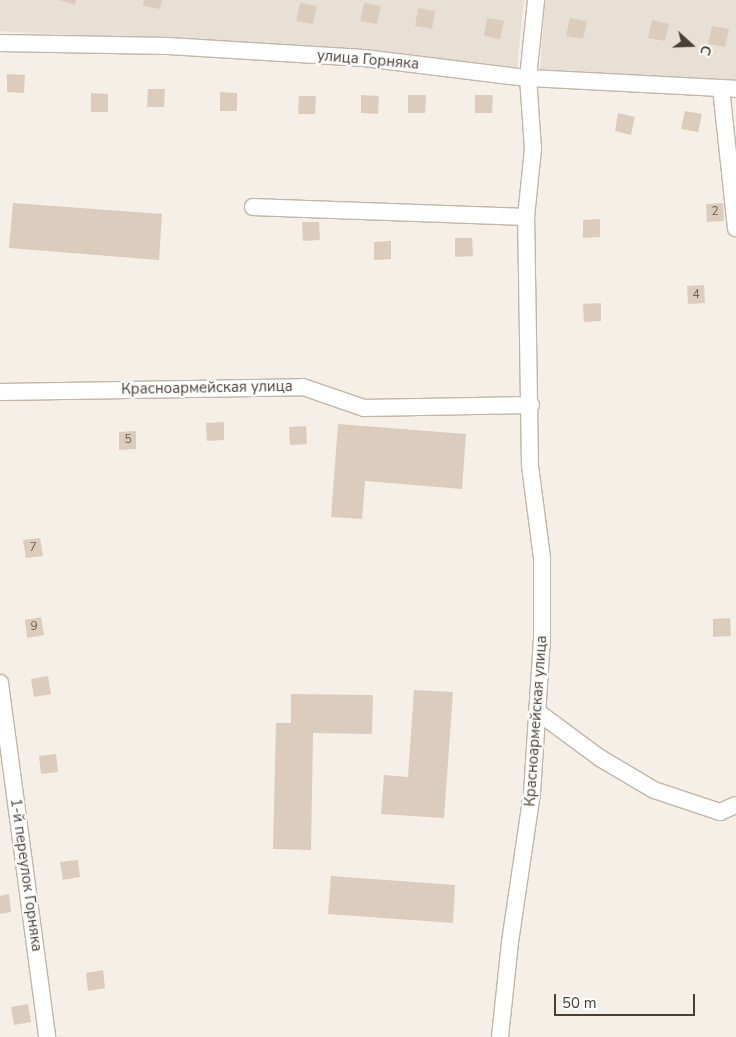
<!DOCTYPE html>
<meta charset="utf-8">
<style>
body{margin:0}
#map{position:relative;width:736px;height:1037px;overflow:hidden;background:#f5efe7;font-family:"Nunito Sans",sans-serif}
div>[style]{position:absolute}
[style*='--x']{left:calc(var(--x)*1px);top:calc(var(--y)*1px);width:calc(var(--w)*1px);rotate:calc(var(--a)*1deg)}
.residential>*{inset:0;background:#e9e0d5}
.building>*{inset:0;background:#dbccbe}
.roads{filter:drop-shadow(1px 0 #c1b6a9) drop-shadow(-1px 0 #c1b6a9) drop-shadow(0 1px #c1b6a9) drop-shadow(0 -1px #c1b6a9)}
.street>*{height:16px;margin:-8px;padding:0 8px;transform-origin:8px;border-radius:8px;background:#fff}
span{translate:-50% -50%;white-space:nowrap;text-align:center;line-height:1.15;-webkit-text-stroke:4px #fff;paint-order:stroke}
.number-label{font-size:12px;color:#6e6257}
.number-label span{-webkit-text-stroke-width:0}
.street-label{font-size:15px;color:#493f35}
.north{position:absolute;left:666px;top:20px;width:50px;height:50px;-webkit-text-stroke:4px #fff;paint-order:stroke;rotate:110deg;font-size:14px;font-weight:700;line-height:20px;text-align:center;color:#493f35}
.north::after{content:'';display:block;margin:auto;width:18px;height:22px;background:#493f35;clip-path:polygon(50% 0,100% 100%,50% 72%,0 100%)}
.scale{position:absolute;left:554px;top:994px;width:141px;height:22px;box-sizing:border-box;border:2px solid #493f35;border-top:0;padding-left:6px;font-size:15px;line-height:18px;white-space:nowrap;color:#493f35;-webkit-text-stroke:4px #fff;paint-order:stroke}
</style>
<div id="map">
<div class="residential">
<div style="clip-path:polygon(0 0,524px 0,517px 68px,386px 54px,0 31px)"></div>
<div style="clip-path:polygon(545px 0,736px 0,736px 80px,540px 71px)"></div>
</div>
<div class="building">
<div style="clip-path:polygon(59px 0,76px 0,75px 5px)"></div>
<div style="clip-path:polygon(144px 0,162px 0,160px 9px,143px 6px)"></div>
<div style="clip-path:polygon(300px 3px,317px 6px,313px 24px,296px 21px)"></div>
<div style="clip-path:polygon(364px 3px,381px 6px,377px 24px,360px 21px)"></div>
<div style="clip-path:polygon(418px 8px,435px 11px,432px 29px,415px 26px)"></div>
<div style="clip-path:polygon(487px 18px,504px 21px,500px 39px,484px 36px)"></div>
<div style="clip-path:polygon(570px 18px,587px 21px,583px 39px,566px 36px)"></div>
<div style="clip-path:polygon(652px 20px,669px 24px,665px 41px,648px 38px)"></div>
<div style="clip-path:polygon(712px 26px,729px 29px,725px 47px,708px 44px)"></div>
<div style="clip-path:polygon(7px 74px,25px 75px,24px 93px,7px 92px)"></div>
<div style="clip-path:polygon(148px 89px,165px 89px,164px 107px,147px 107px)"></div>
<div style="clip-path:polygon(220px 92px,237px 93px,237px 111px,220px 111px)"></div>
<div style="clip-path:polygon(91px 93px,108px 94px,108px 112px,91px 112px)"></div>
<div style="clip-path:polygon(361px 95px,379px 96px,378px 114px,361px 113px)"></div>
<div style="clip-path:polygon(408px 95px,426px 95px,425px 113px,408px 113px)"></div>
<div style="clip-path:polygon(475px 95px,493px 95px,492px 113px,475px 113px)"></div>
<div style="clip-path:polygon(299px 96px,316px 96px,315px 114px,298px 114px)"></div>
<div style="clip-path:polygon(685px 111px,702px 114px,698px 132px,681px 129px)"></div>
<div style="clip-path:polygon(618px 113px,635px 117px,631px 135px,615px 131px)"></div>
<div style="clip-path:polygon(13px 203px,162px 214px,159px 260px,9px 248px)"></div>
<div style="clip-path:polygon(723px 203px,724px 221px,707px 222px,706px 204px)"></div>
<div style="clip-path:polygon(600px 219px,600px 237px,583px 238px,583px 220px)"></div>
<div style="clip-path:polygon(302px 222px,319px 222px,320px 240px,303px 241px)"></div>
<div style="clip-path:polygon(455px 238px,472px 238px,473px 256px,455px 257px)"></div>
<div style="clip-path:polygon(391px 241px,391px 259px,374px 260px,374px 242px)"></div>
<div style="clip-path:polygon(704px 285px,705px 303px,688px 304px,687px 286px)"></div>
<div style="clip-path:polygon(601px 303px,601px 321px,584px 322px,583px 304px)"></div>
<div style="clip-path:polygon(224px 422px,224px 440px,207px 441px,206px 423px)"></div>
<div style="clip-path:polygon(338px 424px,466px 434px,462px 489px,365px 481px,362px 519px,331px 517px)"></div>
<div style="clip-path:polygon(306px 426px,307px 444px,290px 445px,289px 427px)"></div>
<div style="clip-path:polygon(136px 431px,136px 449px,119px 450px,119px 432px)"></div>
<div style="clip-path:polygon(40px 538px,43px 556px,26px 558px,23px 540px)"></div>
<div style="clip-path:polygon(41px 617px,44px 635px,27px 638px,25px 620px)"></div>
<div style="clip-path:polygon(730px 618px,731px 636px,713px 637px,713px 619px)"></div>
<div style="clip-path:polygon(48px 676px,51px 694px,34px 697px,31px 679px)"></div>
<div style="clip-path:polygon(414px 690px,453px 692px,444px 818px,381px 814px,384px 775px,408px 777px)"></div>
<div style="clip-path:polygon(291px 694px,373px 695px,372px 734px,313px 733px,311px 850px,273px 849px,276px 723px,291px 723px)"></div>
<div style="clip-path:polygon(56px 754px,58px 772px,41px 774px,39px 756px)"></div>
<div style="clip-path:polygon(78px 860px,80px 877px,63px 880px,60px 862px)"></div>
<div style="clip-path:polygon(331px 876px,455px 885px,453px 923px,328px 914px)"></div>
<div style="clip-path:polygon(9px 894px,11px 912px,0 914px,0 896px)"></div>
<div style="clip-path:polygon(103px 970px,105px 988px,88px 991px,86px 973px)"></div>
<div style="clip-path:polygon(28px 1004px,31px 1022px,14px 1025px,11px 1007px)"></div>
</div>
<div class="roads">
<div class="street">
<div style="--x:0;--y:43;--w:168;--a:1"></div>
<div style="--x:168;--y:46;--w:196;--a:3.5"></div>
<div style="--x:364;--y:58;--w:165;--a:7"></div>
<div style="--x:528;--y:78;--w:208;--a:3"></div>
<div style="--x:721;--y:88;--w:141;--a:83.9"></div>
<div style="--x:253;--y:207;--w:273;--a:2.1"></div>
<div style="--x:0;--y:392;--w:303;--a:-0.9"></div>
<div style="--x:303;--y:387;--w:65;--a:19"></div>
<div style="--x:364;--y:408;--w:167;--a:-1"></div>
<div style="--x:0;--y:683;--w:357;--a:82.4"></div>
<div style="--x:539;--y:713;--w:76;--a:36.4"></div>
<div style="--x:600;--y:758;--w:63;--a:30.7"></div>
<div style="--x:654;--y:790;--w:70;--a:18.4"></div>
<div style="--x:720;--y:812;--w:17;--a:-24"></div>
<div style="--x:500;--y:1037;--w:96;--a:-84"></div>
<div style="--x:510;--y:942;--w:151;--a:-81.6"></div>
<div style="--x:532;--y:793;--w:153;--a:-86.3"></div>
<div style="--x:542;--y:640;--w:82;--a:-90"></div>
<div style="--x:542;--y:558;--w:94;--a:-97.4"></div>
<div style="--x:530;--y:465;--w:248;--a:-90.9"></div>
<div style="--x:526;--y:217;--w:68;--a:-84.1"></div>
<div style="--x:533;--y:149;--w:71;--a:-94"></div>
<div style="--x:528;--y:78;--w:78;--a:-84.1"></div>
</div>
</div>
<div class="number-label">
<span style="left:715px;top:212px">2</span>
<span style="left:696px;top:295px">4</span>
<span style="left:128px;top:440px">5</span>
<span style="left:33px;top:548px">7</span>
<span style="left:34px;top:627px">9</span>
</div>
<div class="street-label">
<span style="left:368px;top:60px;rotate:5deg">улица Горняка</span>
<span style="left:207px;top:388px;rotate:-1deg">Красноармейская улица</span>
<span style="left:536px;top:721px;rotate:-86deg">Красноармейская улица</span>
<span style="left:26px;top:875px;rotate:82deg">1-й переулок Горняка</span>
</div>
<div class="north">С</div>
<div class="scale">50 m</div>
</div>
